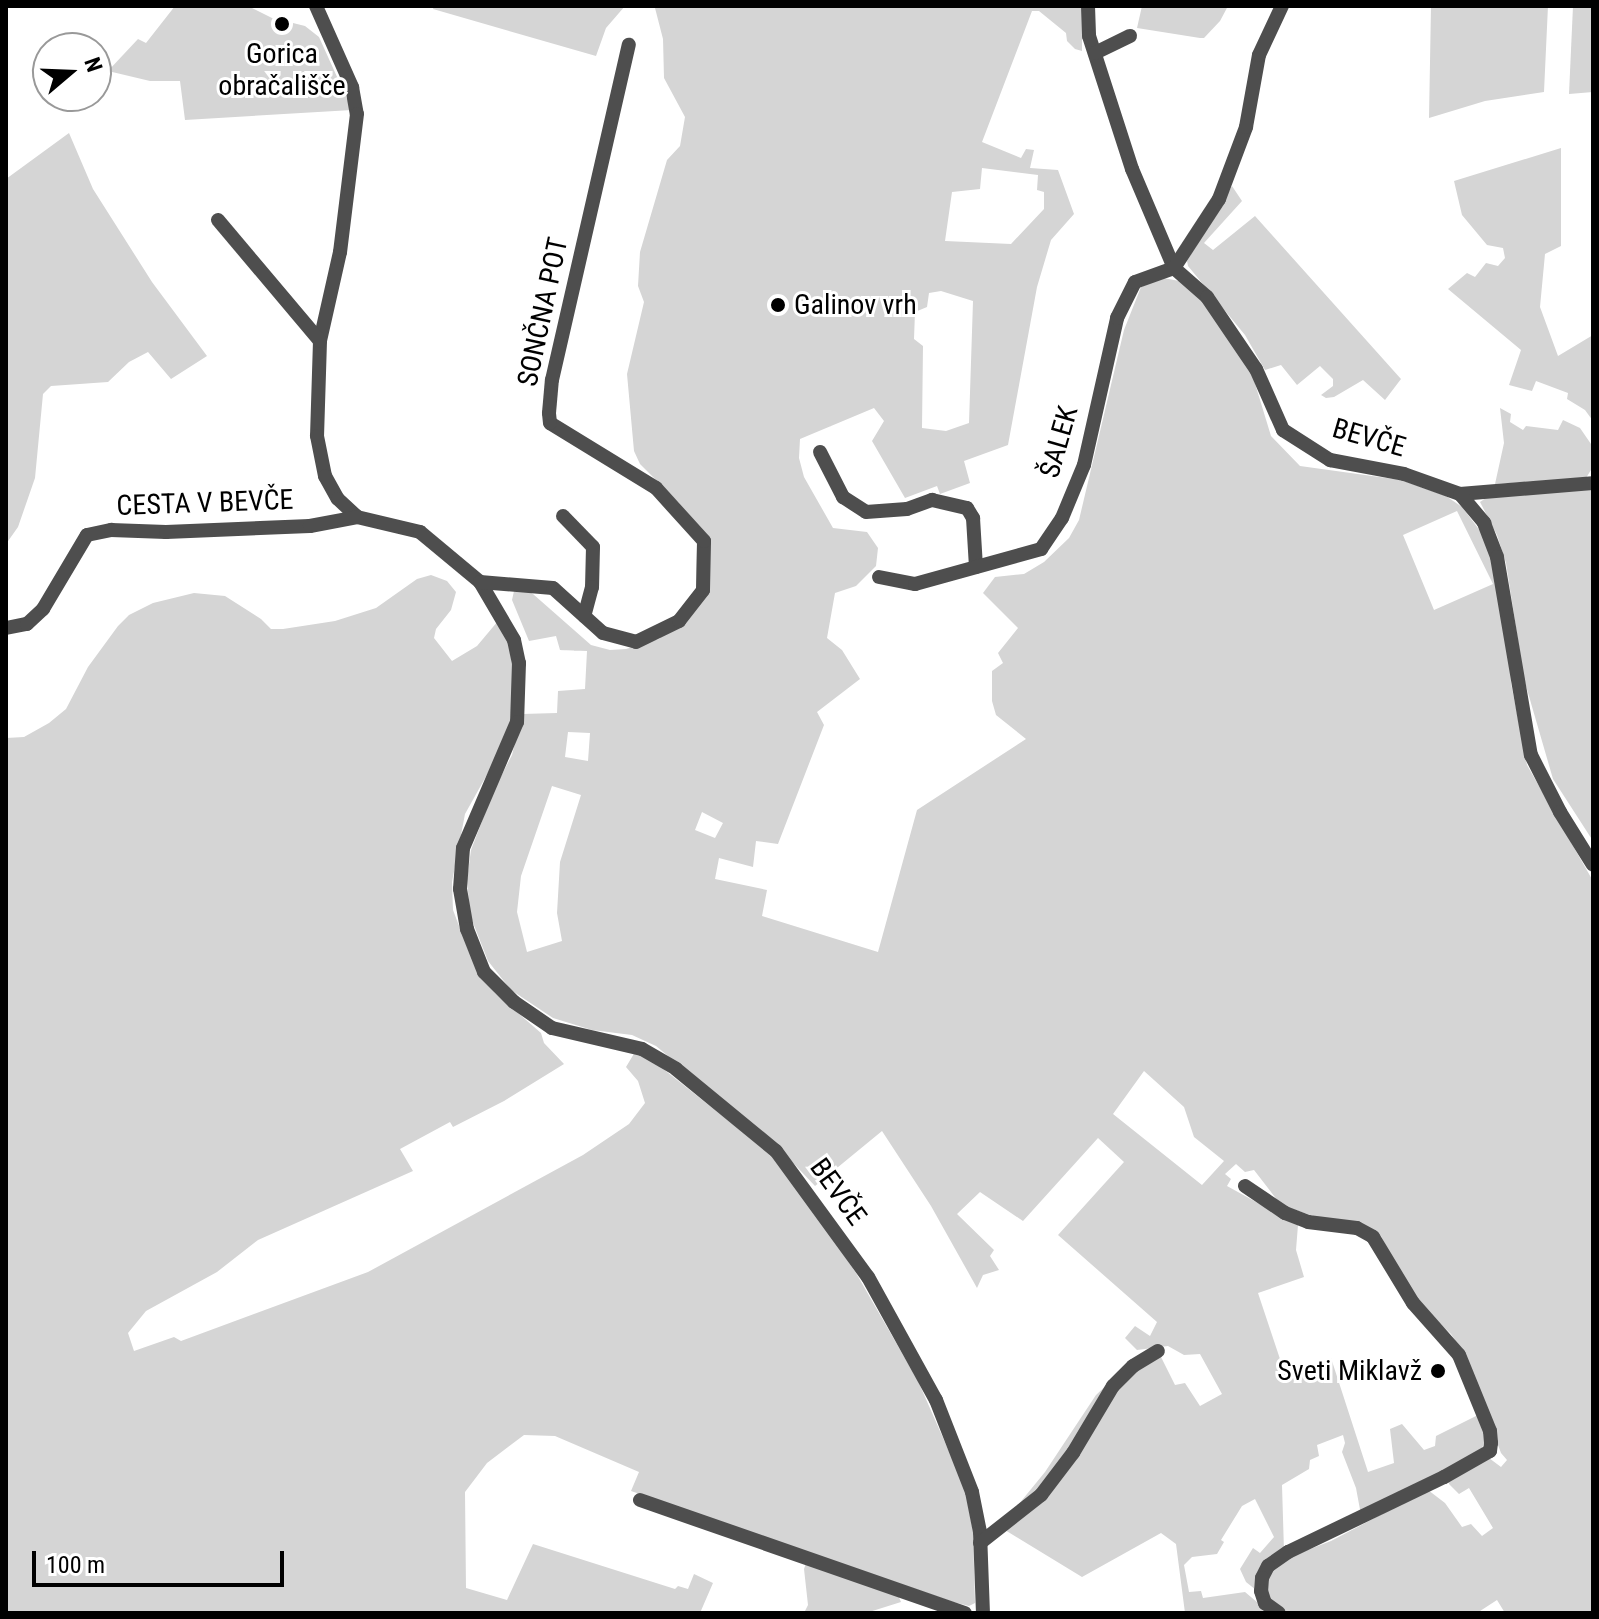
<!DOCTYPE html>
<meta charset="utf-8">
<style>
body{margin:0}
#map{position:relative;width:1599px;height:1619px;overflow:hidden;background:#fff;font-family:"Roboto Condensed",sans-serif}
div>[style]{position:absolute}
[style*='--x']{left:calc(var(--x)*1px);top:calc(var(--y)*1px);width:calc(var(--w)*1px);rotate:calc(var(--a)*1deg)}
.green>*{inset:0;background:#d5d5d5}
.minor>*{height:14px;margin:-7px;padding:0 7px;transform-origin:7px;border-radius:7px;background:#4e4e4e}
.dots>*{width:22px;height:22px;translate:-50% -50%;box-sizing:border-box;border:4px solid #fff;border-radius:50%}
span{translate:-50% -50%;white-space:nowrap;text-align:center;line-height:1.15;-webkit-text-stroke:6px #fff;paint-order:stroke}
.poi-label{font-size:28px;color:#000}
.left{translate:0 -50%;text-align:left}
.right{translate:-100% -50%;text-align:right}
.street-label{font-size:28px;color:#000}
.frame{position:absolute;inset:0;border:8px solid #000;pointer-events:none}
.north{position:absolute;left:32px;top:32px;width:80px;height:80px;box-sizing:border-box;background:#fff;border:2px solid #999;border-radius:50%;rotate:71deg;font-size:22px;font-weight:700;line-height:32px;text-align:center;color:#000}
.north::after{content:'';display:block;margin:auto;width:28px;height:36px;background:#000;clip-path:polygon(50% 0,100% 100%,50% 72%,0 100%)}
.scale{position:absolute;left:32px;top:1551px;width:252px;height:36px;box-sizing:border-box;border:4px solid #000;border-top:0;padding-left:10px;font-size:24px;line-height:28px;white-space:nowrap;color:#000;-webkit-text-stroke:6px #fff;paint-order:stroke}
</style>
<div id="map">
<div class="green">
<div style="clip-path:polygon(175px 6px,248px 6px,276px 20px,274px 29px,289px 32px,293px 23px,305px 26px,319px 37px,352px 110px,185px 120px,180px 81px,150px 81px,108px 71px,138px 39px,146px 43px)"></div>
<div style="clip-path:polygon(434px 6px,625px 6px,606px 28px,596px 56px,433px 9px)"></div>
<div style="clip-path:polygon(evenodd,626px 6px,1082px 6px,1082px 51px,1075px 49px,1067px 41px,1066px 33px,1039px 11px,1032px 11px,982px 142px,1021px 158px,1026px 149px,1034px 150px,1030px 168px,1058px 170px,1074px 214px,1051px 240px,1037px 287px,1008px 445px,964px 461px,970px 483px,940px 494px,937px 486px,905px 498px,872px 441px,884px 421px,874px 408px,800px 439px,799px 458px,804px 477px,833px 528px,867px 532px,878px 548px,876px 566px,856px 586px,835px 593px,827px 638px,842px 650px,860px 679px,817px 712px,824px 725px,778px 844px,756px 841px,753px 867px,719px 858px,715px 879px,767px 890px,762px 916px,878px 952px,917px 810px,1026px 739px,996px 715px,992px 701px,992px 671px,1003px 663px,998px 653px,1018px 628px,983px 593px,995px 577px,1024px 574px,1044px 562px,1069px 538px,1079px 520px,1124px 330px,1141px 287px,1163px 278px,1185px 282px,1202px 299px,1250px 367px,1271px 436px,1300px 466px,1401px 480px,1446px 496px,1462px 507px,1484px 536px,1494px 562px,1509px 640px,1511px 683px,1527px 765px,1593px 881px,1593px 1613px,1505px 1613px,1497px 1600px,1477px 1613px,1283px 1613px,1266px 1594px,1265px 1580px,1274px 1567px,1289px 1557px,1331px 1541px,1428px 1490px,1445px 1503px,1462px 1527px,1471px 1524px,1482px 1536px,1493px 1528px,1469px 1488px,1459px 1494px,1449px 1484px,1449px 1478px,1489px 1458px,1501px 1467px,1507px 1460px,1501px 1453px,1463px 1352px,1451px 1334px,1411px 1296px,1381px 1236px,1363px 1226px,1322px 1219px,1281px 1205px,1254px 1170px,1245px 1172px,1236px 1164px,1225px 1174px,1231px 1179px,1227px 1186px,1298px 1225px,1296px 1250px,1304px 1277px,1258px 1293px,1286px 1377px,1331px 1358px,1368px 1472px,1394px 1463px,1390px 1429px,1402px 1424px,1424px 1450px,1435px 1446px,1436px 1436px,1480px 1414px,1486px 1437px,1481px 1451px,1361px 1515px,1356px 1488px,1342px 1452px,1345px 1443px,1343px 1435px,1317px 1445px,1319px 1456px,1310px 1460px,1309px 1469px,1282px 1485px,1284px 1551px,1256px 1590px,1246px 1582px,1240px 1569px,1253px 1548px,1260px 1553px,1274px 1537px,1255px 1499px,1242px 1506px,1221px 1540px,1224px 1542px,1217px 1554px,1192px 1557px,1184px 1565px,1189px 1592px,1201px 1591px,1203px 1598px,1245px 1592px,1270px 1613px,1185px 1613px,1176px 1544px,1161px 1533px,1082px 1577px,1000px 1527px,1045px 1472px,1096px 1395px,1128px 1365px,1160px 1355px,1175px 1385px,1185px 1383px,1200px 1406px,1222px 1394px,1200px 1354px,1184px 1355px,1168px 1346px,1137px 1350px,1125px 1338px,1135px 1326px,1150px 1336px,1157px 1322px,1058px 1235px,1124px 1162px,1098px 1138px,1023px 1221px,980px 1192px,957px 1214px,994px 1250px,990px 1256px,999px 1270px,983px 1275px,977px 1288px,931px 1206px,882px 1131px,815px 1186px,780px 1149px,656px 1046px,632px 1035px,592px 1030px,553px 1018px,511px 990px,488px 961px,470px 915px,467px 879px,471px 850px,494px 790px,512px 755px,522px 714px,557px 713px,558px 691px,585px 689px,587px 651px,560px 650px,556px 636px,529px 641px,512px 600px,514px 591px,524px 589px,533px 594px,591px 645px,610px 650px,626px 649px,659px 639px,679px 621px,696px 589px,697px 542px,679px 503px,640px 464px,634px 451px,627px 374px,644px 302px,638px 286px,640px 252px,667px 160px,680px 146px,685px 117px,664px 78px,663px 39px,655px 8px,626px 6px,982px 168px,1038px 175px,1037px 190px,1044px 192px,1044px 209px,1011px 244px,945px 241px,952px 192px,980px 189px,982px 168px,626px 6px,941px 291px,973px 301px,969px 423px,946px 431px,922px 428px,923px 346px,914px 339px,915px 312px,927px 307px,929px 293px,941px 291px,626px 6px,1457px 511px,1493px 584px,1434px 610px,1403px 535px,1457px 511px,626px 6px,568px 732px,590px 733px,588px 761px,565px 757px,568px 732px,626px 6px,552px 786px,581px 795px,560px 862px,557px 913px,562px 941px,527px 952px,517px 912px,521px 876px,552px 786px,626px 6px,702px 812px,723px 823px,715px 838px,695px 830px,702px 812px,626px 6px,1144px 1071px,1184px 1107px,1194px 1137px,1224px 1161px,1202px 1185px,1113px 1114px,1144px 1071px)"></div>
<div style="clip-path:polygon(1142px 6px,1228px 6px,1220px 21px,1204px 38px,1200px 38px,1137px 28px)"></div>
<div style="clip-path:polygon(1431px 6px,1548px 6px,1544px 92px,1485px 101px,1429px 118px)"></div>
<div style="clip-path:polygon(1573px 6px,1593px 6px,1593px 92px,1569px 94px)"></div>
<div style="clip-path:polygon(69px 133px,93px 189px,152px 282px,207px 356px,171px 379px,148px 352px,129px 362px,108px 382px,51px 386px,43px 394px,35px 478px,18px 527px,6px 544px,6px 179px)"></div>
<div style="clip-path:polygon(1561px 148px,1561px 246px,1545px 254px,1540px 307px,1558px 356px,1593px 335px,1593px 421px,1585px 410px,1567px 399px,1568px 393px,1536px 381px,1532px 391px,1509px 385px,1521px 350px,1448px 289px,1467px 273px,1475px 277px,1486px 263px,1498px 266px,1505px 258px,1503px 248px,1487px 245px,1462px 215px,1454px 181px)"></div>
<div style="clip-path:polygon(1232px 186px,1242px 201px,1204px 243px,1213px 250px,1255px 216px,1401px 379px,1385px 400px,1363px 380px,1334px 397px,1326px 398px,1321px 395px,1333px 386px,1333px 379px,1320px 366px,1297px 385px,1281px 365px,1265px 370px,1245px 335px,1188px 266px,1187px 261px)"></div>
<div style="clip-path:polygon(1500px 408px,1511px 414px,1510px 422px,1523px 430px,1526px 426px,1558px 430px,1563px 420px,1580px 428px,1591px 444px,1591px 470px,1586px 478px,1495px 484px,1504px 443px)"></div>
<div style="clip-path:polygon(1593px 488px,1593px 841px,1553px 779px,1524px 679px,1506px 563px,1497px 535px,1480px 502px,1486px 498px)"></div>
<div style="clip-path:polygon(431px 575px,447px 581px,456px 592px,451px 610px,436px 629px,434px 638px,452px 661px,477px 646px,498px 621px,509px 643px,514px 678px,510px 724px,499px 753px,465px 814px,452px 882px,453px 910px,469px 952px,495px 993px,541px 1033px,544px 1043px,564px 1064px,504px 1101px,453px 1127px,450px 1122px,400px 1149px,413px 1171px,258px 1240px,217px 1272px,146px 1311px,128px 1333px,134px 1351px,174px 1337px,181px 1341px,368px 1272px,583px 1155px,629px 1124px,645px 1103px,638px 1081px,626px 1067px,635px 1052px,657px 1064px,769px 1153px,808px 1202px,856px 1273px,918px 1381px,965px 1488px,973px 1532px,975px 1603px,969px 1606px,953px 1602px,631px 1491px,639px 1472px,555px 1436px,524px 1435px,487px 1463px,465px 1492px,466px 1588px,507px 1600px,533px 1544px,675px 1589px,678px 1586px,688px 1589px,694px 1574px,713px 1583px,700px 1613px,6px 1613px,6px 738px,24px 737px,49px 723px,66px 709px,88px 667px,118px 626px,129px 615px,153px 603px,194px 593px,225px 596px,261px 619px,271px 629px,283px 629px,335px 621px,376px 608px,417px 579px)"></div>
<div style="clip-path:polygon(806px 1563px,898px 1595px,901px 1602px,866px 1613px,804px 1613px,808px 1605px,804px 1569px)"></div>
</div>
<div class="minor">
<div style="--x:316;--y:6;--w:89;--a:66"></div>
<div style="--x:352;--y:87;--w:27;--a:80"></div>
<div style="--x:357;--y:114;--w:139;--a:97"></div>
<div style="--x:340;--y:252;--w:91;--a:102.7"></div>
<div style="--x:320;--y:341;--w:95;--a:91.8"></div>
<div style="--x:317;--y:436;--w:41;--a:78.7"></div>
<div style="--x:325;--y:476;--w:26;--a:61"></div>
<div style="--x:338;--y:499;--w:26;--a:43"></div>
<div style="--x:357;--y:517;--w:65;--a:13.4"></div>
<div style="--x:420;--y:532;--w:78;--a:39.8"></div>
<div style="--x:480;--y:582;--w:67;--a:59.6"></div>
<div style="--x:514;--y:640;--w:24;--a:78"></div>
<div style="--x:519;--y:663;--w:59;--a:91.9"></div>
<div style="--x:517;--y:722;--w:137;--a:113.2"></div>
<div style="--x:463;--y:848;--w:41;--a:94.2"></div>
<div style="--x:460;--y:889;--w:41;--a:80.1"></div>
<div style="--x:467;--y:929;--w:46;--a:68.4"></div>
<div style="--x:484;--y:972;--w:42;--a:45"></div>
<div style="--x:514;--y:1002;--w:46;--a:34.4"></div>
<div style="--x:552;--y:1028;--w:92;--a:13.1"></div>
<div style="--x:642;--y:1049;--w:39;--a:30"></div>
<div style="--x:676;--y:1069;--w:129;--a:39.4"></div>
<div style="--x:776;--y:1151;--w:156;--a:53.9"></div>
<div style="--x:868;--y:1277;--w:141;--a:61.1"></div>
<div style="--x:936;--y:1400;--w:99;--a:68.6"></div>
<div style="--x:972;--y:1492;--w:41;--a:78.7"></div>
<div style="--x:980;--y:1532;--w:81;--a:87.9"></div>
<div style="--x:1088;--y:6;--w:30;--a:88"></div>
<div style="--x:1089;--y:36;--w:140;--a:72.1"></div>
<div style="--x:1132;--y:169;--w:108;--a:67"></div>
<div style="--x:1174;--y:268;--w:44;--a:41.3"></div>
<div style="--x:1207;--y:297;--w:87;--a:55.8"></div>
<div style="--x:1256;--y:369;--w:67;--a:66.1"></div>
<div style="--x:1283;--y:430;--w:56;--a:32.6"></div>
<div style="--x:1330;--y:460;--w:75;--a:10.7"></div>
<div style="--x:1404;--y:474;--w:59;--a:19.7"></div>
<div style="--x:1460;--y:494;--w:133;--a:-4.7"></div>
<div style="--x:1095;--y:53;--w:39;--a:-26"></div>
<div style="--x:218;--y:220;--w:158;--a:49.9"></div>
<div style="--x:820;--y:452;--w:51;--a:62.9"></div>
<div style="--x:843;--y:497;--w:27;--a:33"></div>
<div style="--x:866;--y:512;--w:41;--a:-4.2"></div>
<div style="--x:907;--y:509;--w:27;--a:-20"></div>
<div style="--x:932;--y:500;--w:36;--a:13"></div>
<div style="--x:967;--y:508;--w:12;--a:59"></div>
<div style="--x:973;--y:518;--w:49;--a:86.5"></div>
<div style="--x:1460;--y:494;--w:38;--a:50"></div>
<div style="--x:1484;--y:523;--w:36;--a:69"></div>
<div style="--x:1497;--y:557;--w:201;--a:80.3"></div>
<div style="--x:1531;--y:755;--w:64;--a:63"></div>
<div style="--x:1560;--y:812;--w:62;--a:58.1"></div>
<div style="--x:563;--y:516;--w:43;--a:45.9"></div>
<div style="--x:593;--y:547;--w:40;--a:91.4"></div>
<div style="--x:592;--y:587;--w:30;--a:105"></div>
<div style="--x:879;--y:577;--w:37;--a:11"></div>
<div style="--x:915;--y:584;--w:131;--a:-15.5"></div>
<div style="--x:1041;--y:549;--w:37;--a:-56"></div>
<div style="--x:1062;--y:518;--w:57;--a:-67.5"></div>
<div style="--x:1084;--y:465;--w:151;--a:-77.3"></div>
<div style="--x:1117;--y:318;--w:40;--a:-63.4"></div>
<div style="--x:1135;--y:282;--w:41;--a:-19.7"></div>
<div style="--x:1174;--y:268;--w:82;--a:-56.9"></div>
<div style="--x:1219;--y:199;--w:77;--a:-69.4"></div>
<div style="--x:1246;--y:127;--w:73;--a:-79.8"></div>
<div style="--x:1259;--y:55;--w:54;--a:-64.9"></div>
<div style="--x:480;--y:582;--w:73;--a:4.7"></div>
<div style="--x:553;--y:588;--w:67;--a:42"></div>
<div style="--x:603;--y:633;--w:34;--a:15"></div>
<div style="--x:636;--y:642;--w:48;--a:-26"></div>
<div style="--x:679;--y:621;--w:39;--a:-52"></div>
<div style="--x:703;--y:590;--w:49;--a:-88.8"></div>
<div style="--x:704;--y:541;--w:72;--a:-132.2"></div>
<div style="--x:656;--y:488;--w:124;--a:-148.5"></div>
<div style="--x:550;--y:423;--w:10;--a:-96"></div>
<div style="--x:549;--y:413;--w:33;--a:-85"></div>
<div style="--x:552;--y:380;--w:344;--a:-77.1"></div>
<div style="--x:6;--y:628;--w:21;--a:-11"></div>
<div style="--x:27;--y:624;--w:22;--a:-43"></div>
<div style="--x:43;--y:609;--w:86;--a:-59.3"></div>
<div style="--x:87;--y:535;--w:25;--a:-12"></div>
<div style="--x:111;--y:530;--w:55;--a:2.1"></div>
<div style="--x:166;--y:532;--w:144;--a:-2.4"></div>
<div style="--x:310;--y:526;--w:48;--a:-10.8"></div>
<div style="--x:1245;--y:1186;--w:48;--a:34"></div>
<div style="--x:1285;--y:1213;--w:25;--a:21"></div>
<div style="--x:1308;--y:1222;--w:49;--a:7"></div>
<div style="--x:1357;--y:1228;--w:18;--a:29"></div>
<div style="--x:1373;--y:1237;--w:77;--a:58.8"></div>
<div style="--x:1413;--y:1303;--w:69;--a:48.5"></div>
<div style="--x:1459;--y:1355;--w:82;--a:67.8"></div>
<div style="--x:1490;--y:1431;--w:12;--a:85"></div>
<div style="--x:1491;--y:1443;--w:8;--a:97"></div>
<div style="--x:1490;--y:1451;--w:53;--a:150.5"></div>
<div style="--x:1444;--y:1477;--w:173;--a:154.3"></div>
<div style="--x:1288;--y:1552;--w:24;--a:145"></div>
<div style="--x:1268;--y:1566;--w:13;--a:117"></div>
<div style="--x:1262;--y:1578;--w:13;--a:94"></div>
<div style="--x:1261;--y:1591;--w:13;--a:72"></div>
<div style="--x:1265;--y:1603;--w:17;--a:36"></div>
<div style="--x:640;--y:1500;--w:344;--a:19.2"></div>
<div style="--x:980;--y:1543;--w:78;--a:-38.2"></div>
<div style="--x:1041;--y:1495;--w:53;--a:-52.7"></div>
<div style="--x:1073;--y:1453;--w:78;--a:-59.2"></div>
<div style="--x:1113;--y:1386;--w:28;--a:-45"></div>
<div style="--x:1133;--y:1366;--w:29;--a:-31"></div>
</div>
<div class="dots">
<div style="left:282px;top:24px;background:#000"></div>
<div style="left:778px;top:305px;background:#000"></div>
<div style="left:1438px;top:1371px;background:#000"></div>
</div>
<div class="poi-label">
<span style="left:282px;top:70px">Gorica<br>obračališče</span>
<span class="left" style="left:794px;top:305px">Galinov vrh</span>
<span class="right" style="left:1422px;top:1371px">Sveti Miklavž</span>
</div>
<div class="street-label">
<span style="left:543px;top:312px;rotate:-78deg">SONČNA POT</span>
<span style="left:1369px;top:438px;rotate:16deg">BEVČE</span>
<span style="left:1059px;top:442px;rotate:-74deg">ŠALEK</span>
<span style="left:205px;top:503px;rotate:-2deg">CESTA V BEVČE</span>
<span style="left:838px;top:1192px;rotate:54deg">BEVČE</span>
</div>
<div class="frame"></div>
<div class="north">N</div>
<div class="scale">100 m</div>
</div>
